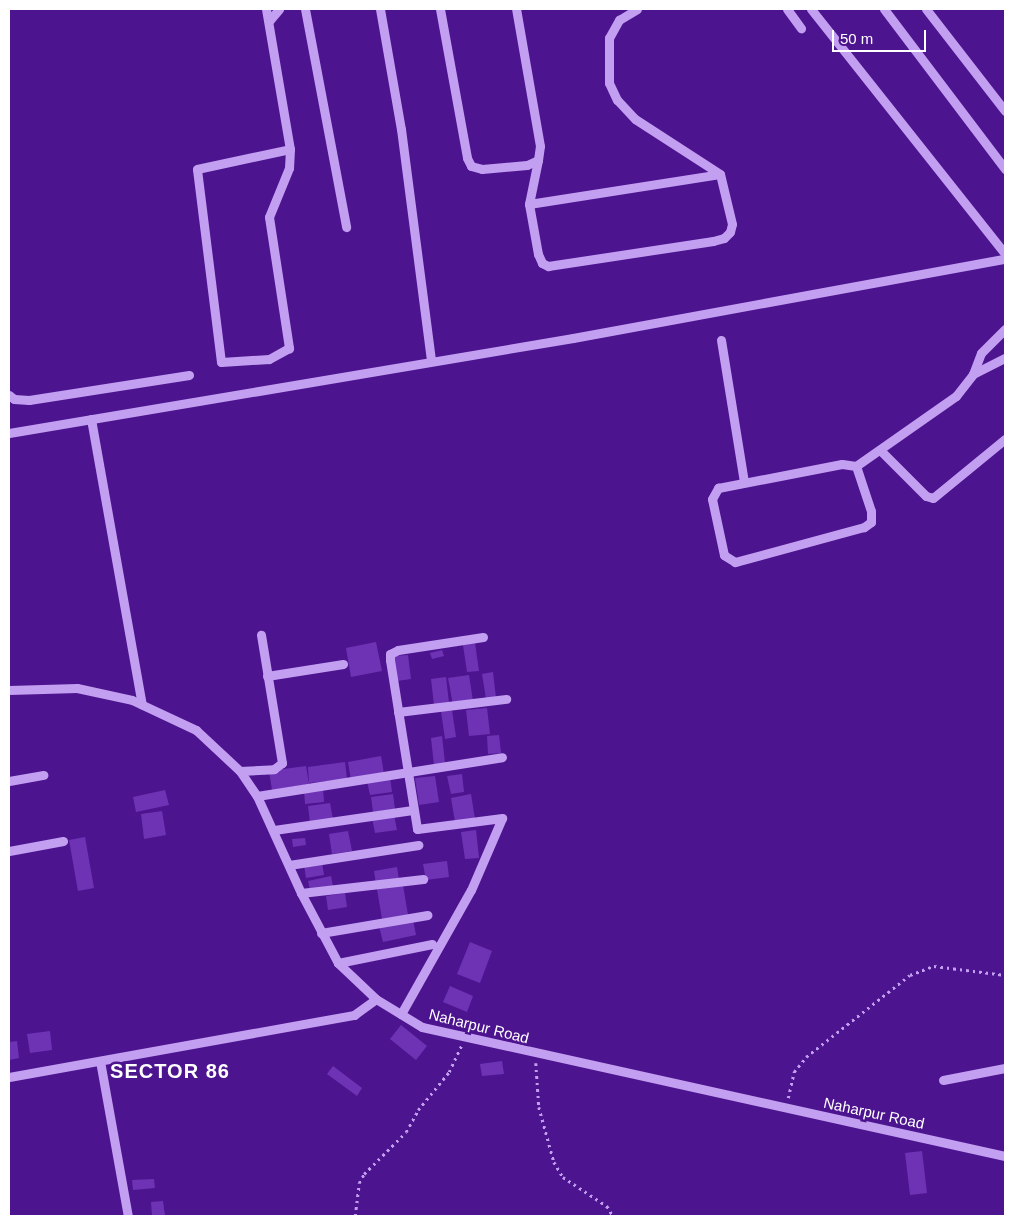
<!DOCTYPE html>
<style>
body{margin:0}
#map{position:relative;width:1014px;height:1225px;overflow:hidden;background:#4d148f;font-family:Arial,sans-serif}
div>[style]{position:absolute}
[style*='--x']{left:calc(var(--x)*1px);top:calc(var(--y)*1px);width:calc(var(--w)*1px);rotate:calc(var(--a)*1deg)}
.building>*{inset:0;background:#6e33b4}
.path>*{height:2.5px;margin-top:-1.25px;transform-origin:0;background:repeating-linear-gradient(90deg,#c39ff1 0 2.5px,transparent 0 6.5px)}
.minor>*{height:9px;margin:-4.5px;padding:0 4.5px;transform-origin:4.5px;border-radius:4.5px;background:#c39ff1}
span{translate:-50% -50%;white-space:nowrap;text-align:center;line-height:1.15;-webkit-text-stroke:5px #4d148f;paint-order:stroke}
.street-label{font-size:15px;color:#fff}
.district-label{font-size:20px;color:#fff;font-weight:700;letter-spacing:1px}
.frame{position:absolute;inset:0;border:10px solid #fff;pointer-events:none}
.scale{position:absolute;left:832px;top:30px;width:94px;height:22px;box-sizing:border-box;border:2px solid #fff;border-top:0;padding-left:6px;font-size:15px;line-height:18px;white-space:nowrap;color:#fff;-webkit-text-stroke:4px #4d148f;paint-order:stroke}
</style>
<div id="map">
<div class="building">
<div style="clip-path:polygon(376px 642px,382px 671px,351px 677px,346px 648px)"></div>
<div style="clip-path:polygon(475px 643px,479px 671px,467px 672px,463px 645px)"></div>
<div style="clip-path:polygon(442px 650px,444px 656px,432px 659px,430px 653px)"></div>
<div style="clip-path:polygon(408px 655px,411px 679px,397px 681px,394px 656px)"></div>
<div style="clip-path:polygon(493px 672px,496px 698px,486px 699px,482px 674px)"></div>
<div style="clip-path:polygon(469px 675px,473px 701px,453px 705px,448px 678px)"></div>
<div style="clip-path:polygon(446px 677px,449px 703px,434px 705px,431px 679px)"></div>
<div style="clip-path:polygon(487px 708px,490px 734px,469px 736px,466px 710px)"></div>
<div style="clip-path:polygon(452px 710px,456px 737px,445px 739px,441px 711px)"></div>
<div style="clip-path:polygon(499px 735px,501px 753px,488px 754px,487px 736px)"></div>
<div style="clip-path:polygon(442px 736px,445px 763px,434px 765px,431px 738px)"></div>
<div style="clip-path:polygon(381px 756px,384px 774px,351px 780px,348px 762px)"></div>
<div style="clip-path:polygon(345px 762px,347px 779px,309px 783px,308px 767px)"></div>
<div style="clip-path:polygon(306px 766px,309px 784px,272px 790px,269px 771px)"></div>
<div style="clip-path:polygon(462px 774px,464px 792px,451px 794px,447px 776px)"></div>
<div style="clip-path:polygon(435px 776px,439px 802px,419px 805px,415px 778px)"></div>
<div style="clip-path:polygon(390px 777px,392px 792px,370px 795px,367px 781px)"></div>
<div style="clip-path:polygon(323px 788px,324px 802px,305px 804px,304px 790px)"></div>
<div style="clip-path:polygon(165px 790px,169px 805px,136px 812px,133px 797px)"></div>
<div style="clip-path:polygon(393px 794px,395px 809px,373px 812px,371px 797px)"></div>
<div style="clip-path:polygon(471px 794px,475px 819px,455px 822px,451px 798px)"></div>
<div style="clip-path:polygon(330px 803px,333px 819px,310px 823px,308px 806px)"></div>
<div style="clip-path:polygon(162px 811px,166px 835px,144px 839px,141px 814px)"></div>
<div style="clip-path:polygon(394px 815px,397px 830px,375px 833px,372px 818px)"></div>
<div style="clip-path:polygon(476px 830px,479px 858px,465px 859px,461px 832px)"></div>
<div style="clip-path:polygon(348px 831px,352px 851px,332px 854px,329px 834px)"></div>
<div style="clip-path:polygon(85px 837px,94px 888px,78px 891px,69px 840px)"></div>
<div style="clip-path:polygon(305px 838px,306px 845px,293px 847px,292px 839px)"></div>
<div style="clip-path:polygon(447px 861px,449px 877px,426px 880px,423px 864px)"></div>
<div style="clip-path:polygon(322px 862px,324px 875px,306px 878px,304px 865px)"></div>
<div style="clip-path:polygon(397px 867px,399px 880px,376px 884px,374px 871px)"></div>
<div style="clip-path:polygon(331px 876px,333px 886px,310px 890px,308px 881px)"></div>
<div style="clip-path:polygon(403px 885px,408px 915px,382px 919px,377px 889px)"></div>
<div style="clip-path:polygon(345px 893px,347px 907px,328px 910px,326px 896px)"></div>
<div style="clip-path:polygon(413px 920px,416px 935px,383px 942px,379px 926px)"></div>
<div style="clip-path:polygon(470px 942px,492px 951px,480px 983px,457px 974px)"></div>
<div style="clip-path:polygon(450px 986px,473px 996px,467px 1012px,443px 1002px)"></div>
<div style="clip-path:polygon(401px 1025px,427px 1046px,416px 1060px,390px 1039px)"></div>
<div style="clip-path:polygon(50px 1031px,52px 1050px,30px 1053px,27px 1034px)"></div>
<div style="clip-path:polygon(17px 1041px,19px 1058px,9px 1060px,9px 1042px)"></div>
<div style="clip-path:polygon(502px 1061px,504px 1074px,482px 1076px,480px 1064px)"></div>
<div style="clip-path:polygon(333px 1066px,362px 1088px,357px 1096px,327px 1074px)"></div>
<div style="clip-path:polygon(922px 1151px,927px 1193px,910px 1195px,905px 1153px)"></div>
<div style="clip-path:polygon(154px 1179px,155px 1188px,133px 1190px,132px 1180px)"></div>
<div style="clip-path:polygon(163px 1201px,165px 1216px,152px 1216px,151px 1202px)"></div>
</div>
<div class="path">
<div style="--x:536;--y:1063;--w:44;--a:86.1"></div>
<div style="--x:539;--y:1107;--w:57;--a:74.7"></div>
<div style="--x:554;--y:1162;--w:17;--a:59"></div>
<div style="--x:563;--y:1177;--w:53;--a:33.4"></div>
<div style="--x:607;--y:1206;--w:12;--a:59"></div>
<div style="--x:788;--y:1098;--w:27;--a:-77"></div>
<div style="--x:794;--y:1072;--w:19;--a:-51"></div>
<div style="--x:806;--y:1057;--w:132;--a:-38.3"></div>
<div style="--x:910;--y:975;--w:26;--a:-21"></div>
<div style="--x:934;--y:966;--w:72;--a:7.2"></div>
<div style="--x:355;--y:1216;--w:33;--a:-83"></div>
<div style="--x:359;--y:1183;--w:10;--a:-61"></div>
<div style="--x:364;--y:1174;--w:59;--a:-45"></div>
<div style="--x:406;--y:1132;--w:25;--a:-61"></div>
<div style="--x:418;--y:1110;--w:49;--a:-50.8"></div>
<div style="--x:449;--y:1072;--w:29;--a:-65"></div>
</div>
<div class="minor">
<div style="--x:266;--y:9;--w:142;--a:80.3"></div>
<div style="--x:290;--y:149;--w:19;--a:93"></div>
<div style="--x:289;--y:168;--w:53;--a:112.2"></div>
<div style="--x:269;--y:217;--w:133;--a:81.3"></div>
<div style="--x:289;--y:348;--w:23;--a:151"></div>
<div style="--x:269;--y:359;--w:48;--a:176.4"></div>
<div style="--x:221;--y:362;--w:194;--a:-97.1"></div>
<div style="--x:197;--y:169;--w:95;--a:-12.1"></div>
<div style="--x:305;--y:9;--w:222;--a:79.3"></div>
<div style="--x:380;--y:9;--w:122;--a:80.1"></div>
<div style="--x:401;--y:129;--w:234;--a:82.6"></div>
<div style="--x:440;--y:9;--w:151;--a:79.7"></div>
<div style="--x:467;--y:158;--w:9;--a:63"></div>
<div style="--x:471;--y:166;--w:11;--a:15"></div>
<div style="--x:482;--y:169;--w:45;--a:-5.1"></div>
<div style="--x:527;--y:165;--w:12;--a:-24"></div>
<div style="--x:538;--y:160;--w:14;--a:-82"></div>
<div style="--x:540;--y:146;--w:139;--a:-99.9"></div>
<div style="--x:787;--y:9;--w:24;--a:54"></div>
<div style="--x:811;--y:9;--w:313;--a:51.6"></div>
<div style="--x:884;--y:9;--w:201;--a:52.9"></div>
<div style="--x:926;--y:9;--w:129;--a:52.2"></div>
<div style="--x:269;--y:21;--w:16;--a:-50"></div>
<div style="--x:538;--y:160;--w:45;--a:101.6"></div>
<div style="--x:529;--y:204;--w:51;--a:79.8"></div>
<div style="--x:538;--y:254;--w:10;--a:66"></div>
<div style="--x:542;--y:263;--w:7;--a:27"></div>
<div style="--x:548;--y:266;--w:167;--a:-8.6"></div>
<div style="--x:713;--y:241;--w:11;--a:-15"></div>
<div style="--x:724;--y:238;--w:8;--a:-45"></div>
<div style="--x:730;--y:232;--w:8;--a:-76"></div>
<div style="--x:732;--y:224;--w:51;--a:-103.5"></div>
<div style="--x:720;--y:174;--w:101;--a:-147.1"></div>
<div style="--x:635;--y:119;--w:26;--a:-133"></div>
<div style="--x:617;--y:100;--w:19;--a:-115"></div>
<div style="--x:609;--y:83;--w:45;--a:-90"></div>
<div style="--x:609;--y:38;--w:21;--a:-61"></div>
<div style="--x:619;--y:20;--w:21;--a:-31"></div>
<div style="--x:529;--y:204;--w:193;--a:-8.9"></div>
<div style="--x:721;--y:340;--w:144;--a:80.8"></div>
<div style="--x:973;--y:374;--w:36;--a:-27"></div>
<div style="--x:9;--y:395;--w:6;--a:39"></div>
<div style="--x:14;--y:399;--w:15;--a:4"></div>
<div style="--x:29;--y:400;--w:162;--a:-8.9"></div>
<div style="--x:91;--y:419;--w:290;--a:79.9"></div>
<div style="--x:9;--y:433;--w:572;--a:-9.56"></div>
<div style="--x:573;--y:338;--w:439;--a:-10.4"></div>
<div style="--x:880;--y:450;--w:65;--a:45"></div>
<div style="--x:926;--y:496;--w:7;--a:16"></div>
<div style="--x:933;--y:498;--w:93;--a:-39.3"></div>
<div style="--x:856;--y:466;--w:47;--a:71.6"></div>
<div style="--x:871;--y:511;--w:11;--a:90"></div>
<div style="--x:871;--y:522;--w:9;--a:144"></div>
<div style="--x:864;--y:527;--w:134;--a:164.8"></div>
<div style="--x:735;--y:562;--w:13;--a:-148"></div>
<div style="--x:724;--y:555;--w:57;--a:-102.1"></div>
<div style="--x:712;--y:499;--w:13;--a:-61"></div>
<div style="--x:718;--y:488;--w:126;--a:-11"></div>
<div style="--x:842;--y:464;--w:14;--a:8"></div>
<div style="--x:856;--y:466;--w:122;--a:-35"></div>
<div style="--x:956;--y:396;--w:28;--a:-52"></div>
<div style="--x:973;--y:374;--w:22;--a:-69"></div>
<div style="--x:981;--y:353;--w:34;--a:-45"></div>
<div style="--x:483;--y:637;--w:86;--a:171.3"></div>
<div style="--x:398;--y:650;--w:9;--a:153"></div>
<div style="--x:390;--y:654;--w:6;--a:90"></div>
<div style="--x:390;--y:660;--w:171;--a:80.9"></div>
<div style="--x:417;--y:829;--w:86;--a:-7.4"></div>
<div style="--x:267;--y:676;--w:77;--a:-9"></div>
<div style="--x:9;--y:690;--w:68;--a:-1.7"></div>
<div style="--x:77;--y:688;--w:56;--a:12.3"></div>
<div style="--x:132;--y:700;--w:71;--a:25.1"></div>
<div style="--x:196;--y:730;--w:60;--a:43"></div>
<div style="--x:240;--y:771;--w:30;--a:56"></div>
<div style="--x:257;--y:796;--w:107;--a:65.6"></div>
<div style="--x:301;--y:893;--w:79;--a:62.1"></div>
<div style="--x:338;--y:963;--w:52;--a:43.5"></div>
<div style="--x:376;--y:999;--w:54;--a:31.3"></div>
<div style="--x:422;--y:1027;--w:597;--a:12.48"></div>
<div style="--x:398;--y:712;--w:109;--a:-6.9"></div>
<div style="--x:240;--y:771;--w:34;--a:-3"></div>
<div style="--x:274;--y:769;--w:10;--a:-37"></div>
<div style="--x:282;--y:763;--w:130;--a:-99.3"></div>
<div style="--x:9;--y:781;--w:35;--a:-10"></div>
<div style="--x:257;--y:796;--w:248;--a:-9"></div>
<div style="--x:274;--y:830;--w:140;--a:-8.2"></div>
<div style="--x:9;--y:851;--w:55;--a:-10.5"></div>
<div style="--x:289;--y:865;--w:131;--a:-8.8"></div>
<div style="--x:301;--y:893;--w:123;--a:-6.5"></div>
<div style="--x:321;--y:933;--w:108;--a:-9.6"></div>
<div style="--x:338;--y:963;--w:96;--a:-11.4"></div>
<div style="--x:401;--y:1014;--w:142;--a:-60.6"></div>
<div style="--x:471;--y:890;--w:78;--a:-66.7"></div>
<div style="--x:100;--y:1061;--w:158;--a:79.8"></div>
<div style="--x:9;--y:1077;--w:351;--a:-10.2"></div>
<div style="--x:354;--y:1015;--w:27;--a:-36"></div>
<div style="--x:943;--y:1080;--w:63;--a:-11"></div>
</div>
<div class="street-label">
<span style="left:479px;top:1026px;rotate:14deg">Naharpur Road</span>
<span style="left:874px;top:1113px;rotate:12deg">Naharpur Road</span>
</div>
<div class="district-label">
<span style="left:170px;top:1071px">SECTOR 86</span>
</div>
<div class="frame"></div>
<div class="scale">50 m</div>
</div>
